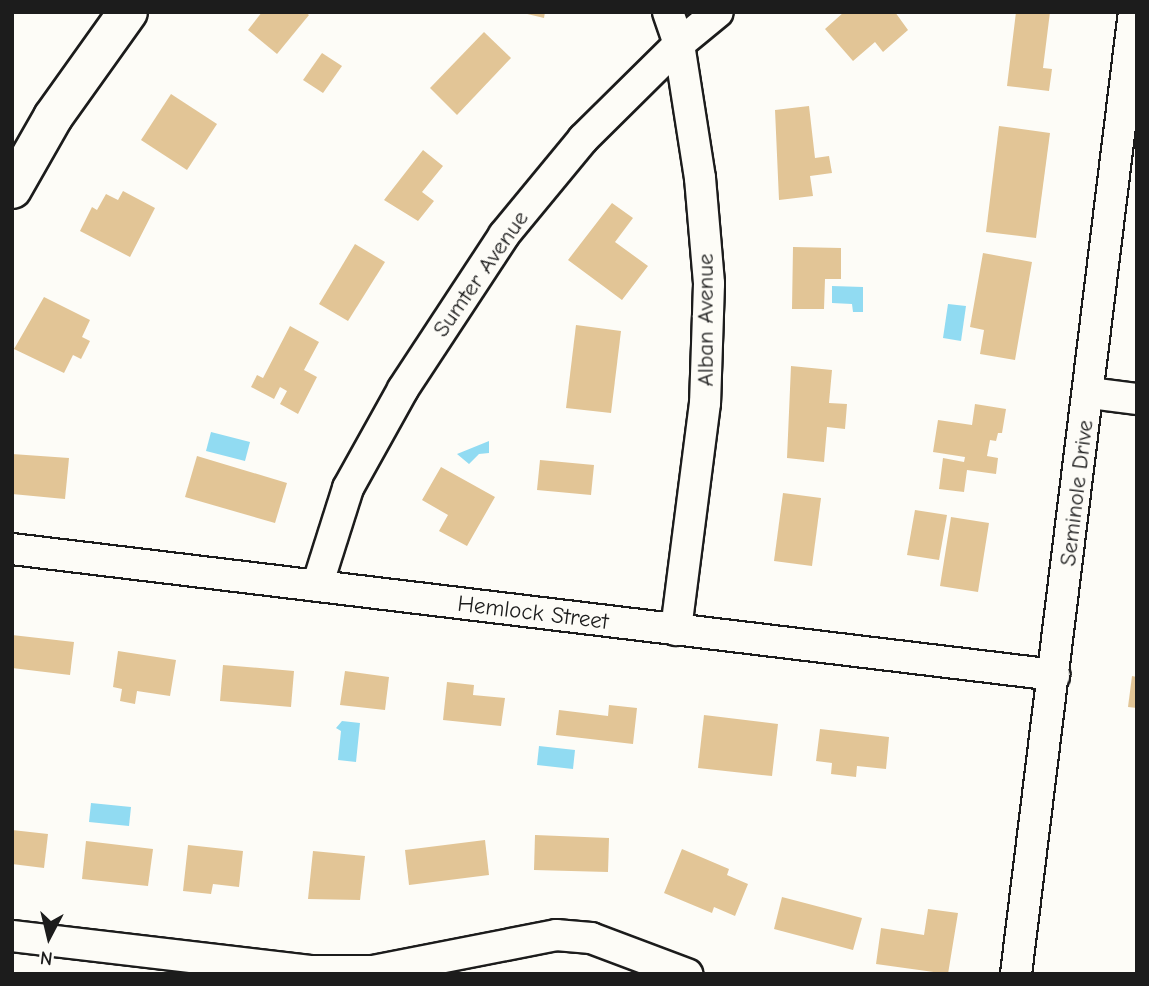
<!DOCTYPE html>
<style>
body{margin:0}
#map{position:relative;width:1149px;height:986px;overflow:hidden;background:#fdfcf7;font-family:"Comic Neue",sans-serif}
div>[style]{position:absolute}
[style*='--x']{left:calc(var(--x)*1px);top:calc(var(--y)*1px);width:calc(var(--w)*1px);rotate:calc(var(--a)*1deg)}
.water>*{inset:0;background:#91dbf2}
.building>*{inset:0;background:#e2c596}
.roads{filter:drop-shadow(2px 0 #1c1c1c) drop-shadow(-2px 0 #1c1c1c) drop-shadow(0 2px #1c1c1c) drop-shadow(0 -2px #1c1c1c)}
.street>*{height:30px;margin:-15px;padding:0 15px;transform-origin:15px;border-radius:15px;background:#fdfcf7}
.secondary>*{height:38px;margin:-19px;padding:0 19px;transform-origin:19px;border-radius:19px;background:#fdfcf7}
span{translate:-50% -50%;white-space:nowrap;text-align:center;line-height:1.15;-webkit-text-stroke:6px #fdfcf7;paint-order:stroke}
.street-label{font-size:23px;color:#1c1c1c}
.frame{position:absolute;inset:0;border:14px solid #1c1c1c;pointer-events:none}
.north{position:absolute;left:14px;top:902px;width:70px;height:70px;-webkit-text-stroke:5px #fdfcf7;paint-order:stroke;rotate:187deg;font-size:19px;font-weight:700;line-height:28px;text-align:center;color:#1c1c1c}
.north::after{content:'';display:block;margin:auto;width:24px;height:32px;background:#1c1c1c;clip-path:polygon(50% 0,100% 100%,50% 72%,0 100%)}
</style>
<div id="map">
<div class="water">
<div style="clip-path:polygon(832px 286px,863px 287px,863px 312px,853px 312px,852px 304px,832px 303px)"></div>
<div style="clip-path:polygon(948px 304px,966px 306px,961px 341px,943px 338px)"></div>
<div style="clip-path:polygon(211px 432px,250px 442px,245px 461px,206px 451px)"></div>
<div style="clip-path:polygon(489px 441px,489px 453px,479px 454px,469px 464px,457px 454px)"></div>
<div style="clip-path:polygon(342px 721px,360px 723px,356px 762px,338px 760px,341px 731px,336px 728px)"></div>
<div style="clip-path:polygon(539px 746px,575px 750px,573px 769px,537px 765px)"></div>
<div style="clip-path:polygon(91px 803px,131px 807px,129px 826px,89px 822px)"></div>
</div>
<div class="building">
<div style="clip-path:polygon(262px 12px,305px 12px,309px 15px,277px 54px,248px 30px)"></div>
<div style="clip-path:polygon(519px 12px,545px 12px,544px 18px)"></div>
<div style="clip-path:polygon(844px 12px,895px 12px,908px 30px,883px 52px,875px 42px,853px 61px,825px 29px)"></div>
<div style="clip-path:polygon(1016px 12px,1050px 12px,1043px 68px,1052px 69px,1049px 91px,1007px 86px)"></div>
<div style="clip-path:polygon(484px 32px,511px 58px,457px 115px,430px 88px)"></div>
<div style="clip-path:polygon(322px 53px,342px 66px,323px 93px,303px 80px)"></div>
<div style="clip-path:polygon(171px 94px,217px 124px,187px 170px,141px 140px)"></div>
<div style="clip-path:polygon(809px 106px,815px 158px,829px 156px,832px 173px,810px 176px,813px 196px,779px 200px,775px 110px)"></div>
<div style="clip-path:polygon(999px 126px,1050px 133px,1036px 238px,986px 232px)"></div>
<div style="clip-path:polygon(423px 150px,443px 166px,422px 192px,434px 201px,418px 221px,384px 200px)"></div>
<div style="clip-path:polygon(123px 191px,155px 208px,130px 257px,80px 231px,92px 207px,97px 210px,106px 194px,118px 200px)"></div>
<div style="clip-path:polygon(612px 203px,633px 218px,615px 242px,648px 266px,622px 300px,568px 260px)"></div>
<div style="clip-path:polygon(355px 244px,385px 262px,348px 321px,319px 304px)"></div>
<div style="clip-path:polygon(793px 247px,841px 248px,841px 279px,825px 279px,824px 309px,792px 309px)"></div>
<div style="clip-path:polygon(983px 253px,1032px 262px,1015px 360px,980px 354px,984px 330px,970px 327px)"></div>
<div style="clip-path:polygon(44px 297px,90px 320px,82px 337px,90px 341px,81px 359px,73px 355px,64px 373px,14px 349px)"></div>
<div style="clip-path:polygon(576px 325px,621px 331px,611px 413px,566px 408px)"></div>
<div style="clip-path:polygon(290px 326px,319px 342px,304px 370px,317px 377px,298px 414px,280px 404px,287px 391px,280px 387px,274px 399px,251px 387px,257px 375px,263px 378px)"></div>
<div style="clip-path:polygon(791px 366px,832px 370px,829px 403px,847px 404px,845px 429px,827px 427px,824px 462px,787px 458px)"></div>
<div style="clip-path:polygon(975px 404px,1006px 409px,1002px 433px,998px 433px,996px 441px,990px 440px,987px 456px,998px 458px,996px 474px,967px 470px,964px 492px,939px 489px,943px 458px,964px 462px,965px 457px,933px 452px,938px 420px,972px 425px)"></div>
<div style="clip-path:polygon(12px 454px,69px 458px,65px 499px,12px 494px)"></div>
<div style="clip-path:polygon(197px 456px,287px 483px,275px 523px,185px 497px)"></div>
<div style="clip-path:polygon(540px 460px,594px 465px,591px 495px,537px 490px)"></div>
<div style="clip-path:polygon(441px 467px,495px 497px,467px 546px,439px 531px,448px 515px,422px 500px)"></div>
<div style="clip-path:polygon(783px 493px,821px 498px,812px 566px,774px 561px)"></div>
<div style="clip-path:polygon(915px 510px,947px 515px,939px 560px,907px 555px)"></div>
<div style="clip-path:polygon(951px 517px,989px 523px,978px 592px,940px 586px)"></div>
<div style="clip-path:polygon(12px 635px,74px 642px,70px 675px,12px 668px)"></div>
<div style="clip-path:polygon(118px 651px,176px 660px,170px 696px,137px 691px,135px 704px,120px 701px,122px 689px,113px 687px)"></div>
<div style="clip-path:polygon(223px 665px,294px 671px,291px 707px,220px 701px)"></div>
<div style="clip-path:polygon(345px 671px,389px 677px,385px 710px,340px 705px)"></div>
<div style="clip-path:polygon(1132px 676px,1137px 677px,1137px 708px,1128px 707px)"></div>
<div style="clip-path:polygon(447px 682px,474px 685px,473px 695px,505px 698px,501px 726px,443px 720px)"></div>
<div style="clip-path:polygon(609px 705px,637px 708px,633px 744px,556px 735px,559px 710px,608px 716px)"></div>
<div style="clip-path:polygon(704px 715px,778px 724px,772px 776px,698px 768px)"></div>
<div style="clip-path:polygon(820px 729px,889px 737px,886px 769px,857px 766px,856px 777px,831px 774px,832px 763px,816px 761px)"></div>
<div style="clip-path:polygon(12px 830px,48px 834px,44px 868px,12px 864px)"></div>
<div style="clip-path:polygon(535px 835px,609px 838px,608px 872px,534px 870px)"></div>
<div style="clip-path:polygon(485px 840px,489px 875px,409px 885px,405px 850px)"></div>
<div style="clip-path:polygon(86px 841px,153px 849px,148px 886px,82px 879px)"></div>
<div style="clip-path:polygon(188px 845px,243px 851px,239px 887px,213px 884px,211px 894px,183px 891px)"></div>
<div style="clip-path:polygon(682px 849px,729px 869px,727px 875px,748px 884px,735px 916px,714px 907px,712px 913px,664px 893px)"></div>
<div style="clip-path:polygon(313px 851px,365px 856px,360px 900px,308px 899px)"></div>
<div style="clip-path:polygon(782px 897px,862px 918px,853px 950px,774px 929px)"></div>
<div style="clip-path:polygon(928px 909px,958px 913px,948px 974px,876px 964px,881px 928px,924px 935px)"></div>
</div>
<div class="roads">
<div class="street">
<div style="--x:668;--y:12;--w:34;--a:71"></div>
<div style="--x:679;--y:44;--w:136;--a:81.1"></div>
<div style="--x:700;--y:178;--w:106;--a:85.1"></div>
<div style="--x:709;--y:284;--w:119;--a:91.9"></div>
<div style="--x:705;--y:403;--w:229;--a:97.3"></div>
<div style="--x:1090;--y:393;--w:47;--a:7.3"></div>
<div style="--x:12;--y:549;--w:1050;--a:6.89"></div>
<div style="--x:317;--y:586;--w:103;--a:-72.4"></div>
<div style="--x:348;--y:488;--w:113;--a:-60.9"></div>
<div style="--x:403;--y:389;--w:184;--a:-56.7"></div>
<div style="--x:504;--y:235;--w:124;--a:-50.5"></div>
<div style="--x:583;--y:139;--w:135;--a:-44.7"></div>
<div style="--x:679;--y:44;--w:50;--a:-39.4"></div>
<div style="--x:12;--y:936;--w:300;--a:6.7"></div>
<div style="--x:310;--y:971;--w:63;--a:0"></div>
<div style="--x:373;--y:971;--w:187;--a:-11.1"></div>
<div style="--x:556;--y:935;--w:35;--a:5"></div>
<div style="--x:591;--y:938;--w:103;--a:20.6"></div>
<div style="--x:1016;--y:974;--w:969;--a:-83.01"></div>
</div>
<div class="secondary">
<div style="--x:12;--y:189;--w:83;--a:-60.3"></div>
<div style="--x:53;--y:117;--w:129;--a:-54.5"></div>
</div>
</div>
<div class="street-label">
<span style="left:481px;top:274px;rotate:-55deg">Sumter Avenue</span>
<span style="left:706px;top:320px;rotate:-90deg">Alban Avenue</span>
<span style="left:1077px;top:493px;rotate:-83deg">Seminole Drive</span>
<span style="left:533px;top:613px;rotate:7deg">Hemlock Street</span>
</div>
<div class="frame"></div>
<div class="north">N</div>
</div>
